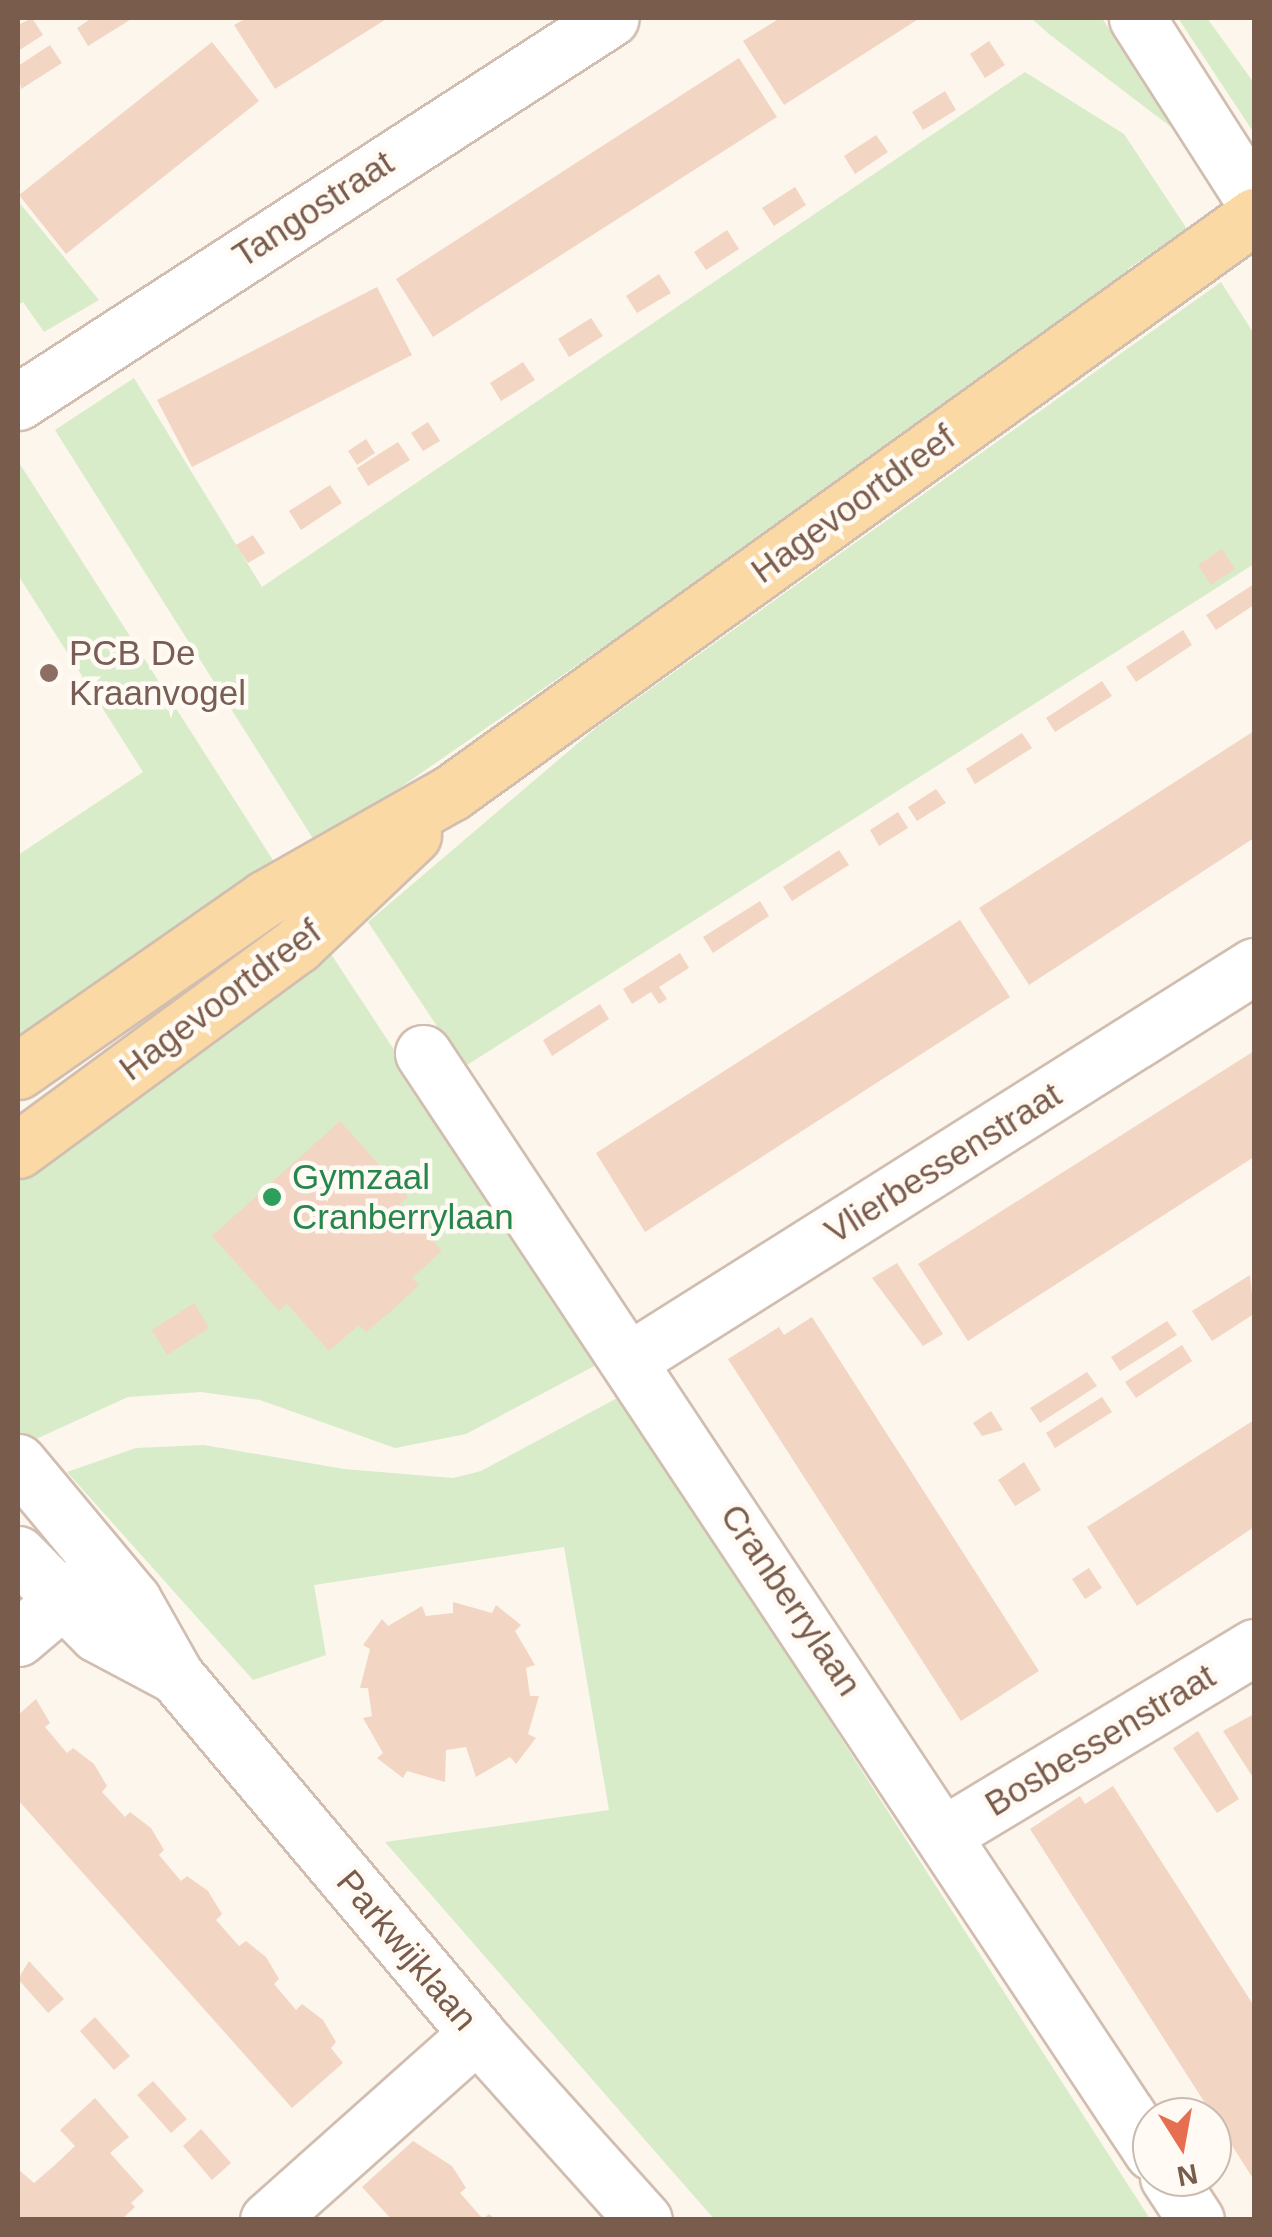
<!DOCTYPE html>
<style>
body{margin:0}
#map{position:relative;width:1272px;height:2237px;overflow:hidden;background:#fdf6ec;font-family:Helvetica,sans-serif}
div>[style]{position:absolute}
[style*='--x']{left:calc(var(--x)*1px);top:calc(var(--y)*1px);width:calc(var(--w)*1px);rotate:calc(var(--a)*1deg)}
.green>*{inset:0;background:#d8ecc9}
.building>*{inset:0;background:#f3d5c3}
.roads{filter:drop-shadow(2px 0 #d1beb0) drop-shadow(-2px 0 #d1beb0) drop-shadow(0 2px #d1beb0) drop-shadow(0 -2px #d1beb0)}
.minor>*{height:55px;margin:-27.5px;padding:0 27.5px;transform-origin:27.5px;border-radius:27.5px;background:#fff}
.major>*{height:55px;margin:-27.5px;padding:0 27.5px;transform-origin:27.5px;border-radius:27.5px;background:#fbd9a5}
.dots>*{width:28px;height:28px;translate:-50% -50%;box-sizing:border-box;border:5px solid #fffaf3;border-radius:50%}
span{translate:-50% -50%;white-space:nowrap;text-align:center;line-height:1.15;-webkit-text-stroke:9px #fffaf3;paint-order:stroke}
.street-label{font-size:35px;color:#7a5c4d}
.education-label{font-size:35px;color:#785e54}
.left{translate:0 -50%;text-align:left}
.leisure-label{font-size:35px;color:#27864d}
.frame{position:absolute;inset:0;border:20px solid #7a5c4d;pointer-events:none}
.north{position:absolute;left:1132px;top:2097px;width:100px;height:100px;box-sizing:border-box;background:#fffaf3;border:2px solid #cabbb1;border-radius:50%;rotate:169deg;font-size:28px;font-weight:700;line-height:40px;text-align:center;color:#7a5c4d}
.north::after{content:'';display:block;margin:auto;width:35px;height:45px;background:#e76f51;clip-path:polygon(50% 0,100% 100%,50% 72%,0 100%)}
</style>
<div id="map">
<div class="green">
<div style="clip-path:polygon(1031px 18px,1102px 18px,1175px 130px,1049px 34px)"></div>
<div style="clip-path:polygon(1178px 18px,1207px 18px,1254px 83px,1254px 133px)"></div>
<div style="clip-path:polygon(1025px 72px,1124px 134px,1187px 229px,1128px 269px,1136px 279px,317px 845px,55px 430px,134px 378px,262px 587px)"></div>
<div style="clip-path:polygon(18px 201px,99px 300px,44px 332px,23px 302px,18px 305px)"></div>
<div style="clip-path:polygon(1221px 282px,1254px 334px,1254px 564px,464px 1067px,368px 922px,597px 727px)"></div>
<div style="clip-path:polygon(18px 461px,278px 868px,18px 1056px,18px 855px,143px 772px,18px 575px)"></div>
<div style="clip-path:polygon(329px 951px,600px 1363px,466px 1434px,395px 1448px,260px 1400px,201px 1392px,128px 1397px,23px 1445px,18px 1439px,18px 1181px)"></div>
<div style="clip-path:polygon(621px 1396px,1150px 2219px,714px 2219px,385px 1842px,609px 1810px,564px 1547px,314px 1585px,326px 1655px,253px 1680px,67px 1472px,136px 1448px,204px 1445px,344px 1469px,453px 1478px,481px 1471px)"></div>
</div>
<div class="building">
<div style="clip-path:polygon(32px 18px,43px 35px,18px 51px,18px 25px)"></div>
<div style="clip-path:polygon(92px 18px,133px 18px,88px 46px,77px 28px)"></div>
<div style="clip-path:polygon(247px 18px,388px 18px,275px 89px,234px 25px)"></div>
<div style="clip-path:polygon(780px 18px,920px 18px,784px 105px,743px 41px)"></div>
<div style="clip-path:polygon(989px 41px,1005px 65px,985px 78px,970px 54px)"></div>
<div style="clip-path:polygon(212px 42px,259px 101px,66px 254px,19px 195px)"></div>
<div style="clip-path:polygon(50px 45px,62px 63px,21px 89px,18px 66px)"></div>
<div style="clip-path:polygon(739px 58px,777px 117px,433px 337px,396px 279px)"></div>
<div style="clip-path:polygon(945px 91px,956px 110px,923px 130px,912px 112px)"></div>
<div style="clip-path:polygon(876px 135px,888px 152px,855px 174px,844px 156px)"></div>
<div style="clip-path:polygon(795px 187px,806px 205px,774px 226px,762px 208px)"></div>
<div style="clip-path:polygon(727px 230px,739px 249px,706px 270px,694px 252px)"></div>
<div style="clip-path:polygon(659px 274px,671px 293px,637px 313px,626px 296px)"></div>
<div style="clip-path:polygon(377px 287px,412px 355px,192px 467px,157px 400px)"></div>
<div style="clip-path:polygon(591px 318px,603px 336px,569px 357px,558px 339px)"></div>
<div style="clip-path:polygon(523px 362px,535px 380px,501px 401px,490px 383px)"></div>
<div style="clip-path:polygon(428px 422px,440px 441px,423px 451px,411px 433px)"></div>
<div style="clip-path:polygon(366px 439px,375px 453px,357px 465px,348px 451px)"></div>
<div style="clip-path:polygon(398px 442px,410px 460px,368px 486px,357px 468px)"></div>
<div style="clip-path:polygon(330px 485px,342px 503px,301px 530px,289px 511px)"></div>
<div style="clip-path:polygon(253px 535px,265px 553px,248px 563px,236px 545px)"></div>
<div style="clip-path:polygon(1222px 549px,1235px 569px,1211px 585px,1198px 565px)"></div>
<div style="clip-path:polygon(1254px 584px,1254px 605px,1216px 630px,1206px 615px)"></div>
<div style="clip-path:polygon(1183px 630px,1192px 645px,1136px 682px,1126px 667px)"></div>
<div style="clip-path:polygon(1102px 681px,1112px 696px,1055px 732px,1046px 718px)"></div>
<div style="clip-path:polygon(1254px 731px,1254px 838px,1029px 985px,979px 908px)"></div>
<div style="clip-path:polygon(1022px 733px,1032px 748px,975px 784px,966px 769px)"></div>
<div style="clip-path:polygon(936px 789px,946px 803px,917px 821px,908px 807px)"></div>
<div style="clip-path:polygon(898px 812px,908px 828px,879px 846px,870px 830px)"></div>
<div style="clip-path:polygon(839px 850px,849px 865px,792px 901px,783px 887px)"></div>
<div style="clip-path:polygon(760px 901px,769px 916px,713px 953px,703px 937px)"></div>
<div style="clip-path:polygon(960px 920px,1010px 997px,645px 1232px,596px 1153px)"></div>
<div style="clip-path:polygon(680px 953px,689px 968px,659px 987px,667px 999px,659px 1004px,651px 992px,632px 1004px,623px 989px)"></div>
<div style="clip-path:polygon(600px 1004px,609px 1019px,552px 1056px,543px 1040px)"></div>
<div style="clip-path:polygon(1254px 1051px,1254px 1157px,968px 1341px,918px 1264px)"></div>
<div style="clip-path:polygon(340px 1121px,408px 1197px,400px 1204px,442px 1251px,412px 1278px,419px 1285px,390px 1312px,366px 1332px,359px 1325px,329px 1351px,287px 1304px,279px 1311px,212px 1236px)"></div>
<div style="clip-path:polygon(897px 1263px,943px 1334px,923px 1346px,872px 1278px)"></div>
<div style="clip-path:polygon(1250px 1275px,1254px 1314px,1212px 1341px,1192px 1311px)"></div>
<div style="clip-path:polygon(194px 1303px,209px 1328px,167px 1355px,152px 1330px)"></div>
<div style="clip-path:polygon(812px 1317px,1039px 1671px,961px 1721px,728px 1359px,779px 1327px,784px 1335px)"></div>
<div style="clip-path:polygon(1167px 1321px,1177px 1335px,1120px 1371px,1111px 1357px)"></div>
<div style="clip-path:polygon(1182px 1345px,1192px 1361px,1136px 1398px,1125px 1382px)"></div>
<div style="clip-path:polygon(1087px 1372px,1097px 1386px,1040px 1423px,1030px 1408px)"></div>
<div style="clip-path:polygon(1102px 1397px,1112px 1412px,1055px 1448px,1046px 1433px)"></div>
<div style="clip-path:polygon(991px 1411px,1003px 1430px,982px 1436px,973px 1423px)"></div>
<div style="clip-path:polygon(1254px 1420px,1254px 1527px,1137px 1606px,1087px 1527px)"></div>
<div style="clip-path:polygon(1024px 1462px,1041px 1490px,1015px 1506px,998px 1480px)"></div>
<div style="clip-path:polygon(1089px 1568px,1102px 1588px,1085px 1599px,1072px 1579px)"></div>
<div style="clip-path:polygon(453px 1602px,492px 1613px,496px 1605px,521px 1625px,515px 1631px,535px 1665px,526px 1668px,530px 1696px,539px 1696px,528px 1734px,536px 1738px,516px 1764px,510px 1757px,476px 1777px,466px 1747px,446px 1750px,445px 1782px,407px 1771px,403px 1778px,377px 1758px,383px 1753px,363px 1718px,372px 1716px,368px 1688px,360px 1688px,370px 1649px,363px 1645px,382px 1619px,388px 1626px,422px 1606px,426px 1616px,453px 1613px)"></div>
<div style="clip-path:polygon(36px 1699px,50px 1723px,45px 1727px,67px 1753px,73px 1748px,94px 1764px,107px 1786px,102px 1792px,125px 1817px,130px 1812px,151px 1828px,164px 1850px,159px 1855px,181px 1881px,187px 1876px,208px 1891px,222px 1914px,216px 1920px,239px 1946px,246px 1941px,266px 1957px,279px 1979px,274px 1984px,296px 2010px,302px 2004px,323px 2020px,336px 2042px,331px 2048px,343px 2063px,292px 2108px,18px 1800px,18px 1715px)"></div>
<div style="clip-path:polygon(1254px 1714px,1254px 1779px,1223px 1731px)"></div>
<div style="clip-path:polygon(1198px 1731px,1239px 1799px,1217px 1813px,1173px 1748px)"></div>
<div style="clip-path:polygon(1113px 1786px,1254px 2006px,1254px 2180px,1030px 1829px,1080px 1796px,1085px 1804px)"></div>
<div style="clip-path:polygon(29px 1961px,64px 1999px,48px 2013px,18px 1979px)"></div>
<div style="clip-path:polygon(95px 2017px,130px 2056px,114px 2070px,80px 2031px)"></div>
<div style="clip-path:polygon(153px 2081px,187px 2119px,171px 2133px,137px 2095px)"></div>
<div style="clip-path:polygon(95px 2098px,129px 2137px,110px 2153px,144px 2191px,131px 2203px,135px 2207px,121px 2220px,18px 2220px,18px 2169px,34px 2183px,55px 2165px,75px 2146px,60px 2130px)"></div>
<div style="clip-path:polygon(201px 2129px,231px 2163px,212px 2180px,183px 2146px)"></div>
<div style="clip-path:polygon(413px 2141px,452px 2166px,466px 2188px,460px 2193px,483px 2219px,489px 2214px,496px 2220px,392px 2220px,362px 2187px)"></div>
</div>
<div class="roads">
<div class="minor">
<div style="--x:1137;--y:18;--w:217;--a:57.4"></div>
<div style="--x:18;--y:402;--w:706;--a:-32.93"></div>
<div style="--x:423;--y:1053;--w:1319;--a:56.44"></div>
<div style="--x:631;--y:1359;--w:737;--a:-32.24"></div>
<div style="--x:18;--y:1462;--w:180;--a:50.2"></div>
<div style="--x:133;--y:1600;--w:87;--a:60.5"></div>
<div style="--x:176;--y:1676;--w:468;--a:49.9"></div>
<div style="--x:477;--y:2034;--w:250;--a:48.1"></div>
<div style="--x:18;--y:1554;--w:112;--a:45.4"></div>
<div style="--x:97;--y:1634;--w:89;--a:28"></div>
<div style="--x:18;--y:1638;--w:93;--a:-40.2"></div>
<div style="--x:946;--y:1833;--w:360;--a:-31.1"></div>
<div style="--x:1168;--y:2177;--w:51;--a:56.9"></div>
<div style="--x:268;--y:2220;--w:280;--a:-41.7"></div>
</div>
<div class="major">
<div style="--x:18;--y:1071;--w:302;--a:-34.9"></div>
<div style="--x:266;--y:898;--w:213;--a:-29.6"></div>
<div style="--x:451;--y:793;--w:989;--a:-35.7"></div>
<div style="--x:18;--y:1150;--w:346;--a:-36.3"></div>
<div style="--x:297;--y:945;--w:160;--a:-43.5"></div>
</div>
</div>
<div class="dots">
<div style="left:49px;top:673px;background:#8d6e63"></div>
<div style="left:272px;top:1197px;background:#2e9e5b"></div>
</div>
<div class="street-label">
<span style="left:313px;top:209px;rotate:-33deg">Tangostraat</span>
<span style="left:853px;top:504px;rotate:-36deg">Hagevoortdreef</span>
<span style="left:220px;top:1000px;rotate:-37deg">Hagevoortdreef</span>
<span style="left:943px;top:1163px;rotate:-32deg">Vlierbessenstraat</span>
<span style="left:791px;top:1600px;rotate:56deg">Cranberrylaan</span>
<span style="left:1100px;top:1740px;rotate:-31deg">Bosbessenstraat</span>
<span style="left:407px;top:1950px;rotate:50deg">Parkwijklaan</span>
</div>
<div class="education-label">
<span class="left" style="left:69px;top:673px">PCB De<br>Kraanvogel</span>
</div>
<div class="leisure-label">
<span class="left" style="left:292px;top:1197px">Gymzaal<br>Cranberrylaan</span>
</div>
<div class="frame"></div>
<div class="north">N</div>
</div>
